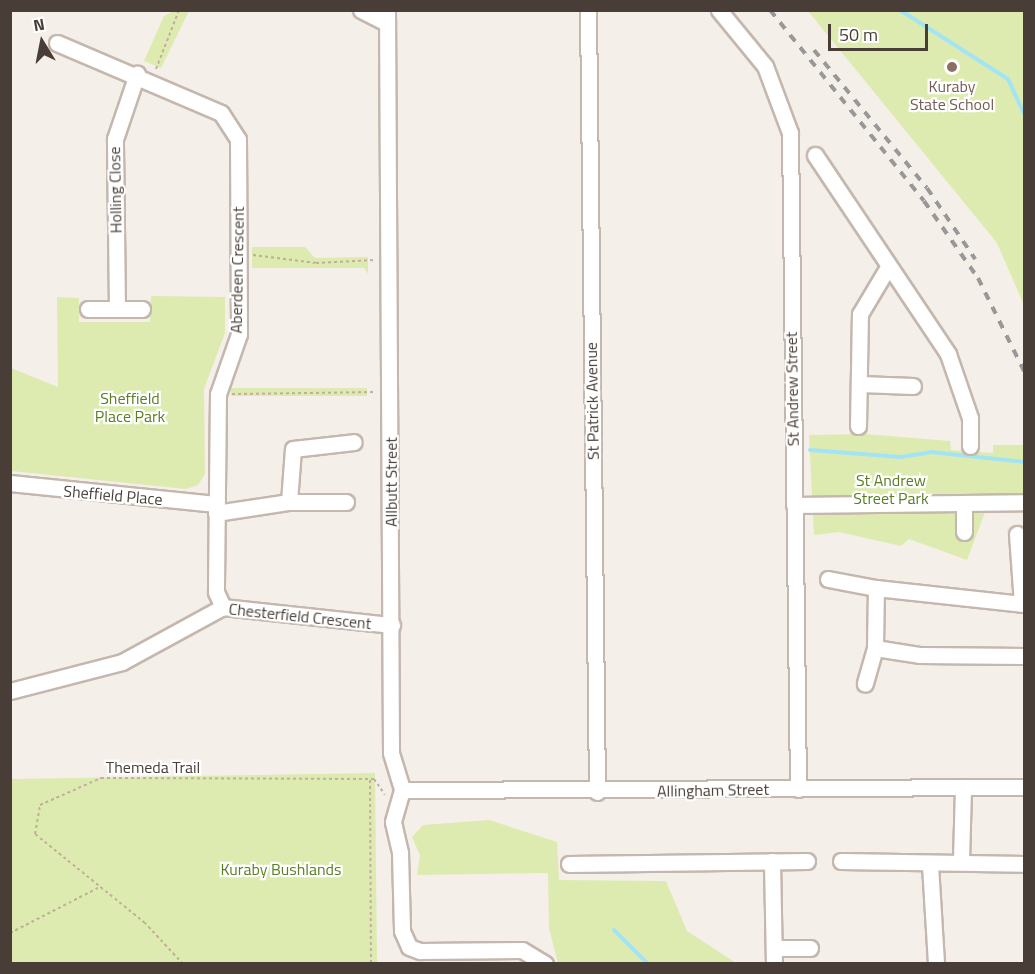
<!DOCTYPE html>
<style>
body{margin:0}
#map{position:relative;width:1035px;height:974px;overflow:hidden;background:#f5efe9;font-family:"Titillium Web",sans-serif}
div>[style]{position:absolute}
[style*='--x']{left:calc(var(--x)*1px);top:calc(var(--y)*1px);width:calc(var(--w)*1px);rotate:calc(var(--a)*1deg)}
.green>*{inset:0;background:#ddebb0}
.stream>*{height:4px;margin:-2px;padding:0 2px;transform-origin:2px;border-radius:2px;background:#a3e4f4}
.path>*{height:2px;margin-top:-1px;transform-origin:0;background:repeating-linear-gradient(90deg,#c4ad9b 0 3px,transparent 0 6px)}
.roads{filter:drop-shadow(2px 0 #c4b7ae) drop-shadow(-2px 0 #c4b7ae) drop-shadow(0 2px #c4b7ae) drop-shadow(0 -2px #c4b7ae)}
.minor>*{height:15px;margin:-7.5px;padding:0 7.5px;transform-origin:7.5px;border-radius:7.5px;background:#fff}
.rail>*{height:4px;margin-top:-2px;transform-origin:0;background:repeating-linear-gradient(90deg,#989898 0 8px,transparent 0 16px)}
.dots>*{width:16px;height:16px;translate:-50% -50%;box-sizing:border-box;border:3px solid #fff;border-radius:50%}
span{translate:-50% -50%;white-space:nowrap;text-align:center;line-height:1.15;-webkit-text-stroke:4.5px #fff;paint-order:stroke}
.education-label{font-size:16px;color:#785e54}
.street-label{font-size:16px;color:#493e37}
.park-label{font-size:16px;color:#5b7e26}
.frame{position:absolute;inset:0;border:12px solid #493e37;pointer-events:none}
.north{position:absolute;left:12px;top:12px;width:60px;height:60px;-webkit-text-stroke:4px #fff;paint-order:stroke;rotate:350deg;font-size:16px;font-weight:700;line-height:24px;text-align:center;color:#493e37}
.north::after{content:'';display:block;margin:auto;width:21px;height:27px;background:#493e37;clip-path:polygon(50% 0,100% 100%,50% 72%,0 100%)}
.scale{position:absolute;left:828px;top:24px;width:100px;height:27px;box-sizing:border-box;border:3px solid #493e37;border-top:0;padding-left:8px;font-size:18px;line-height:21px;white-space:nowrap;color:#493e37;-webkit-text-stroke:4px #fff;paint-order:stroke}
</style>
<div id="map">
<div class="green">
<div style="clip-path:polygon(176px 10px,189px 11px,161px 68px,144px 61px,164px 16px)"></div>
<div style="clip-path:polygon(808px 11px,1024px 11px,1024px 305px,997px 243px)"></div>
<div style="clip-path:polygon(252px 247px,305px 247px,315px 258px,368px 257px,368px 274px,364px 268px,252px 268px)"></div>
<div style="clip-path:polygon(151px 296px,225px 297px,225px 333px,204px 389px,205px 474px,198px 485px,186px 489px,11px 471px,11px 368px,58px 387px,57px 297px,79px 298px,79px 322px,150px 322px)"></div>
<div style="clip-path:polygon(231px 388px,367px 388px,367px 396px,231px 396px)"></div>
<div style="clip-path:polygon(865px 434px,950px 441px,951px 450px,993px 453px,993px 445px,1024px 445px,1024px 517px,1023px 508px,987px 507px,967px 560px,909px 539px,901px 546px,839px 532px,814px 535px,809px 435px)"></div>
<div style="clip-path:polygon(375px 773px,377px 963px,11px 963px,11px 779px)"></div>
<div style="clip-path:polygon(489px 820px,557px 842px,559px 880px,666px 881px,687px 931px,736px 963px,558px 963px,549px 928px,548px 873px,417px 875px,420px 855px,412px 837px,423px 825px)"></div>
</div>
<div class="stream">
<div style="--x:900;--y:10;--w:128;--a:32.6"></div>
<div style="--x:1008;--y:79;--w:38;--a:65"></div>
<div style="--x:810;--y:450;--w:91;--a:4.4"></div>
<div style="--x:901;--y:457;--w:30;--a:-9"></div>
<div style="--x:931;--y:452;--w:94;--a:6.1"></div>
<div style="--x:614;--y:930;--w:48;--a:45"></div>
</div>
<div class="path">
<div style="--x:156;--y:69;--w:63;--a:-68.7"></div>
<div style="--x:253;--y:255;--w:64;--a:7.2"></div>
<div style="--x:316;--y:263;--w:59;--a:-2.9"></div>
<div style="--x:232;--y:394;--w:144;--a:-0.8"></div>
<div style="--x:370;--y:780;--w:184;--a:89.7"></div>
<div style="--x:10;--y:933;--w:99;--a:-27.1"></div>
<div style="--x:183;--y:964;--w:56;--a:-132.8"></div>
<div style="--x:145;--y:923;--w:141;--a:-141"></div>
<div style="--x:35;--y:834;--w:29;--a:-80"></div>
<div style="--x:40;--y:805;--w:67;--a:-23.9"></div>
<div style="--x:101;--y:778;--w:273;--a:0.2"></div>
<div style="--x:374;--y:779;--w:19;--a:55"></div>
</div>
<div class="roads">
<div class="minor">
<div style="--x:361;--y:10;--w:29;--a:27"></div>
<div style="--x:387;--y:10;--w:743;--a:89.69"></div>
<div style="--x:391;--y:753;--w:39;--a:73"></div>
<div style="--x:402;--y:790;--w:33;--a:106"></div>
<div style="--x:393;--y:822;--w:32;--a:77"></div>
<div style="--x:400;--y:853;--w:78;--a:88.5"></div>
<div style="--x:402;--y:931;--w:17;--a:66"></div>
<div style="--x:409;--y:947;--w:12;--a:20"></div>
<div style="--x:420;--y:951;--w:102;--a:-0.6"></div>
<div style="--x:522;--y:950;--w:27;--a:31"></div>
<div style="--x:588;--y:10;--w:782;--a:89.34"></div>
<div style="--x:719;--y:10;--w:72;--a:50.6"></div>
<div style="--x:765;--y:66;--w:72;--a:69.5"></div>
<div style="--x:790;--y:133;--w:656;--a:89.3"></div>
<div style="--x:57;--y:43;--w:178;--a:23.1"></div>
<div style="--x:221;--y:113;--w:31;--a:57"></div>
<div style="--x:238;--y:139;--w:195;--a:89.7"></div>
<div style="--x:239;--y:334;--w:64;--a:109.3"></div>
<div style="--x:218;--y:394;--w:198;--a:90.6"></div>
<div style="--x:216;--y:592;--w:17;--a:65"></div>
<div style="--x:815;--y:155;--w:239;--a:56.2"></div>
<div style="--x:948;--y:354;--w:68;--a:71"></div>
<div style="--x:970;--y:418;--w:28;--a:90"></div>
<div style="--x:88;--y:309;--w:54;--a:0"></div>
<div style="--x:117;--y:309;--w:170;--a:-90.7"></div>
<div style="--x:115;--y:139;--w:69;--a:-71.3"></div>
<div style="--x:860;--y:384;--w:53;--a:2.2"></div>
<div style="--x:858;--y:426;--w:112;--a:-89"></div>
<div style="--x:860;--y:314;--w:55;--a:-59.2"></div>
<div style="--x:10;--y:483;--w:207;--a:5.8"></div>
<div style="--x:289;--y:502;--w:57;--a:0"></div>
<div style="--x:794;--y:505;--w:230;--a:-0.7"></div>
<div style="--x:216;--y:513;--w:74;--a:-8.6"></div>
<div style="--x:289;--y:502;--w:53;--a:-85.7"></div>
<div style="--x:293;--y:449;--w:61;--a:-6.5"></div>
<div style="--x:964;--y:532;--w:29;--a:-90"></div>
<div style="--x:1017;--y:534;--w:70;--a:85.9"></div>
<div style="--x:828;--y:579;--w:49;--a:10.6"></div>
<div style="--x:876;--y:588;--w:60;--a:91"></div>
<div style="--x:875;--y:648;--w:37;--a:106"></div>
<div style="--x:876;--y:588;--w:149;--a:6.2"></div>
<div style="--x:875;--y:648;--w:46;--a:8.8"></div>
<div style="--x:920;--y:655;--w:104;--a:0.6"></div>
<div style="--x:10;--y:691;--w:116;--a:-14.5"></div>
<div style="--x:122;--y:662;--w:115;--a:-28.6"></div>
<div style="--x:223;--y:607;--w:170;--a:6.1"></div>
<div style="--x:402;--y:790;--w:622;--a:-0.28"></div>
<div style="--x:961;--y:860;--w:73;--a:-88.4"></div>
<div style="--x:772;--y:861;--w:103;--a:88.9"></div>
<div style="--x:841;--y:861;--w:183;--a:0.9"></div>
<div style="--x:569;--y:864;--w:238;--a:-0.7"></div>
<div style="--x:930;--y:865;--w:99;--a:86.5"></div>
<div style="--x:774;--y:948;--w:36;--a:0"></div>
</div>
</div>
<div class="rail">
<div style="--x:770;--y:10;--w:245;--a:51.1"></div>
<div style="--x:924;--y:201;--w:94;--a:55"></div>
<div style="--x:978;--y:278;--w:104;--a:63.7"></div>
<div style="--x:814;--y:50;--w:178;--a:50.7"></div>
<div style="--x:927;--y:188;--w:86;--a:55.9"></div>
</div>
<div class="dots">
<div style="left:952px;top:67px;background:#8d6e63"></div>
</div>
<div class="education-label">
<span style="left:952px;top:95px">Kuraby<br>State School</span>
</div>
<div class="street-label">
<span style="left:115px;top:190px;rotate:-91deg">Holling Close</span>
<span style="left:237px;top:270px;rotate:-89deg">Aberdeen Crescent</span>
<span style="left:792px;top:389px;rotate:-91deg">St Andrew Street</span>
<span style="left:592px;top:401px;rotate:-91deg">St Patrick Avenue</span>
<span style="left:391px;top:482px;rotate:-90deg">Allbutt Street</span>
<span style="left:113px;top:495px;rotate:5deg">Sheffield Place</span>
<span style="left:300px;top:616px;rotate:6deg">Chesterfield Crescent</span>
<span style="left:153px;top:767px">Themeda Trail</span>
<span style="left:713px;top:790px;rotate:-1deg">Allingham Street</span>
</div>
<div class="park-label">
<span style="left:130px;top:407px">Sheffield<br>Place Park</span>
<span style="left:891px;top:489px">St Andrew<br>Street Park</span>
<span style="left:281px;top:869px">Kuraby Bushlands</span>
</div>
<div class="frame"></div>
<div class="north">N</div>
<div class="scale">50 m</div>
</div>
